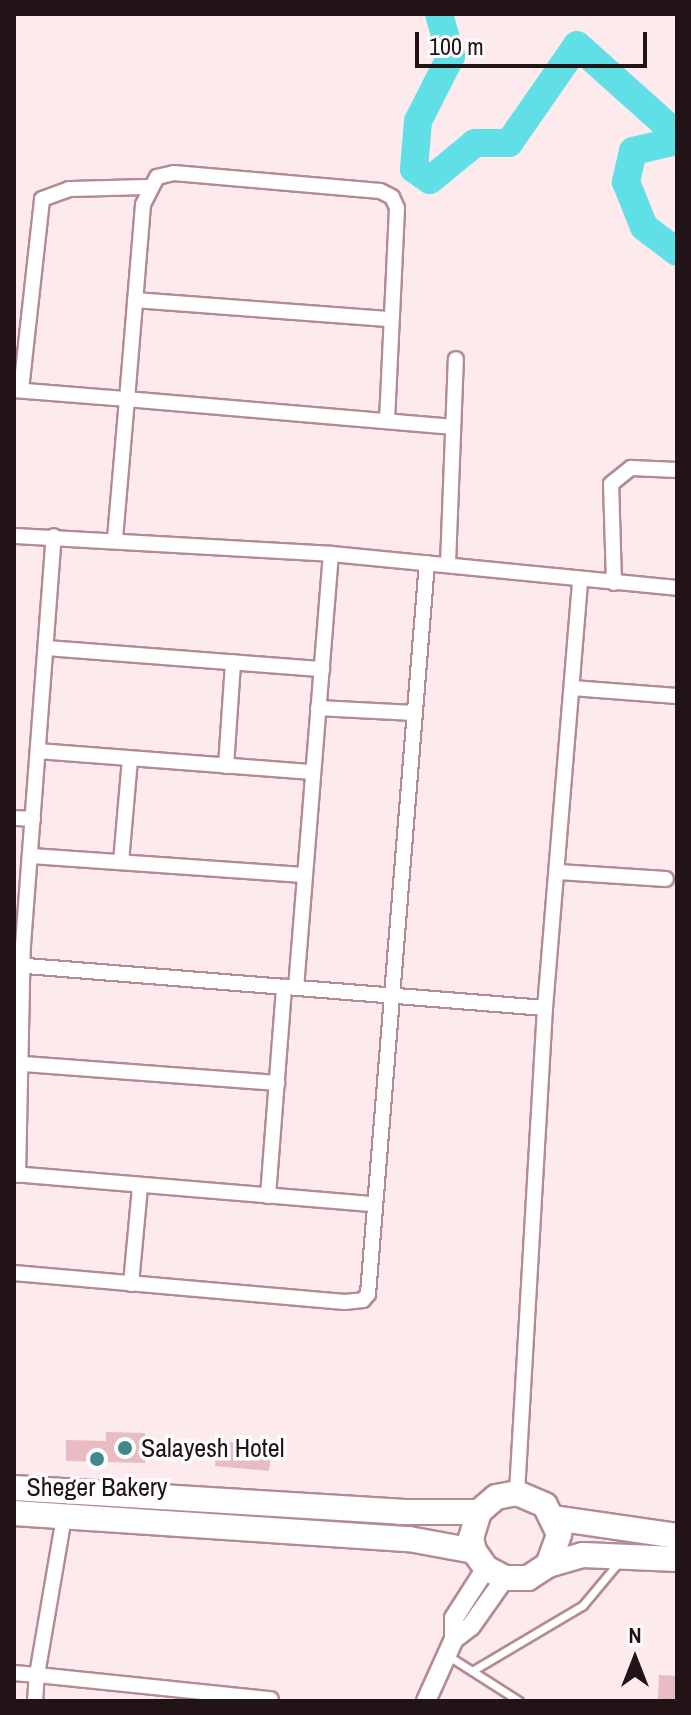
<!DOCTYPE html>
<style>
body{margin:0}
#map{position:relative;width:691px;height:1715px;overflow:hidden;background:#fceaed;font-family:"Archivo Narrow",sans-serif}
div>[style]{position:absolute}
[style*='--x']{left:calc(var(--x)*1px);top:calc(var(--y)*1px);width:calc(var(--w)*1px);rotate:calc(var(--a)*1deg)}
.river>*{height:28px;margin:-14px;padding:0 14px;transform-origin:14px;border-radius:14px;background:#61dfe7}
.building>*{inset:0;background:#e7bcc3}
.roads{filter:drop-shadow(2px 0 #b38b92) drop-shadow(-2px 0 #b38b92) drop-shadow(0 2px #b38b92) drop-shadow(0 -2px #b38b92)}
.service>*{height:7px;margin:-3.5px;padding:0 3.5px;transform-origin:3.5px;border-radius:3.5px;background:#fff}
.minor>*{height:14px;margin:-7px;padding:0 7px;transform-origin:7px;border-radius:7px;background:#fff}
.tertiary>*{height:18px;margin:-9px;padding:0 9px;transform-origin:9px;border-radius:9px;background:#fff}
.primary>*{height:24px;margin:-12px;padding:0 12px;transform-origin:12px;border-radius:12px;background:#fff}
.dots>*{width:22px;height:22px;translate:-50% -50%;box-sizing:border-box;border:4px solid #fcfcfc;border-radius:50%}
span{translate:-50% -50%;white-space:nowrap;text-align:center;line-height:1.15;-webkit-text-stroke:7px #fcfcfc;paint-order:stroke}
.poi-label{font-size:26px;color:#221316}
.left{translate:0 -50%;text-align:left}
.frame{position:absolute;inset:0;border:16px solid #221316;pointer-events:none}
.north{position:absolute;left:595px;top:1619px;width:80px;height:80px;-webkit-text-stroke:6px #fcfcfc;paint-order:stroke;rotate:0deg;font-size:22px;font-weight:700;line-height:32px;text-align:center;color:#221316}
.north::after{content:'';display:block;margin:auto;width:28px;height:36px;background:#221316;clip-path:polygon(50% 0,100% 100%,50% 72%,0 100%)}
.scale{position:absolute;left:415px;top:32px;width:232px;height:36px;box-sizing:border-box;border:4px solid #221316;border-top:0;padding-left:10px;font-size:24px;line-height:28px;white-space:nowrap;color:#221316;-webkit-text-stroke:6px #fcfcfc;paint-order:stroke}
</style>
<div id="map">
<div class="river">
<div style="--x:439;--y:14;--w:44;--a:74.1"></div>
<div style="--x:451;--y:56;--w:73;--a:116.9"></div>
<div style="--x:418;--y:121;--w:48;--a:94.8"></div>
<div style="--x:414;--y:169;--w:19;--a:35"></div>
<div style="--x:430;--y:180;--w:58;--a:-39.4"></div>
<div style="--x:475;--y:143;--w:34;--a:0"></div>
<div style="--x:509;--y:143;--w:119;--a:-55.2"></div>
<div style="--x:577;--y:45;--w:126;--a:41.8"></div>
<div style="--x:671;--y:129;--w:13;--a:86"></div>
<div style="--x:672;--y:142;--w:40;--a:167"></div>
<div style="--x:633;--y:151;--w:32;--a:103"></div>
<div style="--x:626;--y:182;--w:48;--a:68.2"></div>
<div style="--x:644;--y:227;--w:41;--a:37.1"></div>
</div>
<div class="building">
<div style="clip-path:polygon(106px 1432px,145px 1433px,145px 1463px,66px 1461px,66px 1440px,106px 1441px)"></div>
<div style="clip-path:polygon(217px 1441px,272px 1446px,269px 1471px,215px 1466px)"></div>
<div style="clip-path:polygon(659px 1675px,677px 1676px,677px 1701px,658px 1701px)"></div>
</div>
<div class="roads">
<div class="service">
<div style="--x:447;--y:1655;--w:85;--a:32.6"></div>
<div style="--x:472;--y:1671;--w:129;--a:-30.7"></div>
<div style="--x:583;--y:1605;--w:55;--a:-50.2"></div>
</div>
<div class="minor">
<div style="--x:135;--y:300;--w:256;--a:4.3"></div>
<div style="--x:14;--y:390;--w:113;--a:4.6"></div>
<div style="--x:127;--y:399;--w:141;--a:94.9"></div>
<div style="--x:21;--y:390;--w:192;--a:-83.7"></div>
<div style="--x:42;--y:199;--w:29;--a:-20"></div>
<div style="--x:69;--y:189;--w:79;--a:-1.5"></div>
<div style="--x:387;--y:421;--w:213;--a:-87.3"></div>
<div style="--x:397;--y:208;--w:12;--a:-114"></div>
<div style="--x:392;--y:197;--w:13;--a:-153"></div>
<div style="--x:380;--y:191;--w:207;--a:-175"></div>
<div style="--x:174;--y:173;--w:17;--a:167"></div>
<div style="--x:157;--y:177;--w:31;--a:117"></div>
<div style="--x:143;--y:205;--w:195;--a:94.7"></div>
<div style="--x:127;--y:399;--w:327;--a:4.9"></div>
<div style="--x:14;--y:536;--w:318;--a:3.2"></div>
<div style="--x:331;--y:554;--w:348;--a:5.6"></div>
<div style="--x:448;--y:564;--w:205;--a:-87.8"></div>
<div style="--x:614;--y:583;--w:99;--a:-91.7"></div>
<div style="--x:611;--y:484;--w:26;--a:-39"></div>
<div style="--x:631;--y:468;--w:46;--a:2.5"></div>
<div style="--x:47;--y:648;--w:276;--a:4.4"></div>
<div style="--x:572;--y:688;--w:105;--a:4.4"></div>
<div style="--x:318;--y:708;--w:96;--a:3"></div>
<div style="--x:38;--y:751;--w:275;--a:4.4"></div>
<div style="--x:226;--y:766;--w:104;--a:-86.1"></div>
<div style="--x:14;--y:818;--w:19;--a:3"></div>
<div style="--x:31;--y:856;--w:273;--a:4"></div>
<div style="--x:121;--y:862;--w:103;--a:-85"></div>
<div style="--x:558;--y:872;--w:108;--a:3.7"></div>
<div style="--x:14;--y:965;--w:533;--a:4.63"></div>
<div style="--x:296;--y:988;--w:435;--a:-85.4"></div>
<div style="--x:24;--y:1064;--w:254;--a:4.3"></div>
<div style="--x:14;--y:1174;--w:360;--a:4.8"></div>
<div style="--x:18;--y:1175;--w:230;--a:-88.8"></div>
<div style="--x:23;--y:945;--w:410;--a:-85.7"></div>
<div style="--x:268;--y:1196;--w:210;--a:-85.6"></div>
<div style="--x:14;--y:1273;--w:332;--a:5"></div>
<div style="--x:345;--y:1302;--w:18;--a:-6"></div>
<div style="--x:363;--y:1300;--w:8;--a:-50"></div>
<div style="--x:368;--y:1294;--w:733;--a:-85.39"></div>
<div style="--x:131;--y:1284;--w:97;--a:-84.7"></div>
<div style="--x:517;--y:1493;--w:486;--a:-86.7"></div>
<div style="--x:545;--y:1008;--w:428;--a:-85.3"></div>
<div style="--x:14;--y:1673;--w:23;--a:5"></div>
<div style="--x:37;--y:1675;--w:160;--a:-80.3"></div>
<div style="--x:35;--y:1701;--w:26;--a:-86"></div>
<div style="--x:37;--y:1675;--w:235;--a:5.9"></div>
</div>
<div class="tertiary">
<div style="--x:454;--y:1639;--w:21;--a:-37"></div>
<div style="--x:471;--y:1626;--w:59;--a:-54.7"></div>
<div style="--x:426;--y:1701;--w:68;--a:-65.7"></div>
<div style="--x:454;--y:1639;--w:21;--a:-90"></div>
<div style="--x:454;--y:1618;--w:59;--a:-57.4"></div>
</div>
<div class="primary">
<div style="--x:14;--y:1488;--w:388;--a:3.5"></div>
<div style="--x:401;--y:1512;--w:78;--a:0"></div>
<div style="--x:14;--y:1513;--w:396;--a:3.8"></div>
<div style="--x:409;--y:1539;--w:66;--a:10.5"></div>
<div style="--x:554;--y:1518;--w:124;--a:8.3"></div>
<div style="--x:548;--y:1565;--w:33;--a:-70"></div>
<div style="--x:559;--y:1534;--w:32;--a:-116"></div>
<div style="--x:545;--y:1505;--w:30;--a:-157"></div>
<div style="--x:517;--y:1493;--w:21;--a:169"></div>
<div style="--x:496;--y:1497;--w:23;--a:139"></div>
<div style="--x:479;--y:1512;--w:27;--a:107"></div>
<div style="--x:471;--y:1538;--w:13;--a:77"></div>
<div style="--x:474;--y:1551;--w:21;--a:55"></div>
<div style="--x:486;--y:1568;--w:21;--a:28"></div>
<div style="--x:505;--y:1578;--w:23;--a:0"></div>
<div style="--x:528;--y:1578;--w:24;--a:-33"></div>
<div style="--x:548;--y:1565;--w:36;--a:-16"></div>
<div style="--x:583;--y:1555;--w:94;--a:2.4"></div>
</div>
</div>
<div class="dots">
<div style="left:125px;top:1448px;background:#40888d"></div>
<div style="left:97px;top:1459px;background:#40888d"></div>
</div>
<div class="poi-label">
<span class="left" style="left:141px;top:1448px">Salayesh Hotel</span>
<span style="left:97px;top:1487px">Sheger Bakery</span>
</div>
<div class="frame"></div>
<div class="north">N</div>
<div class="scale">100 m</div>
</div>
